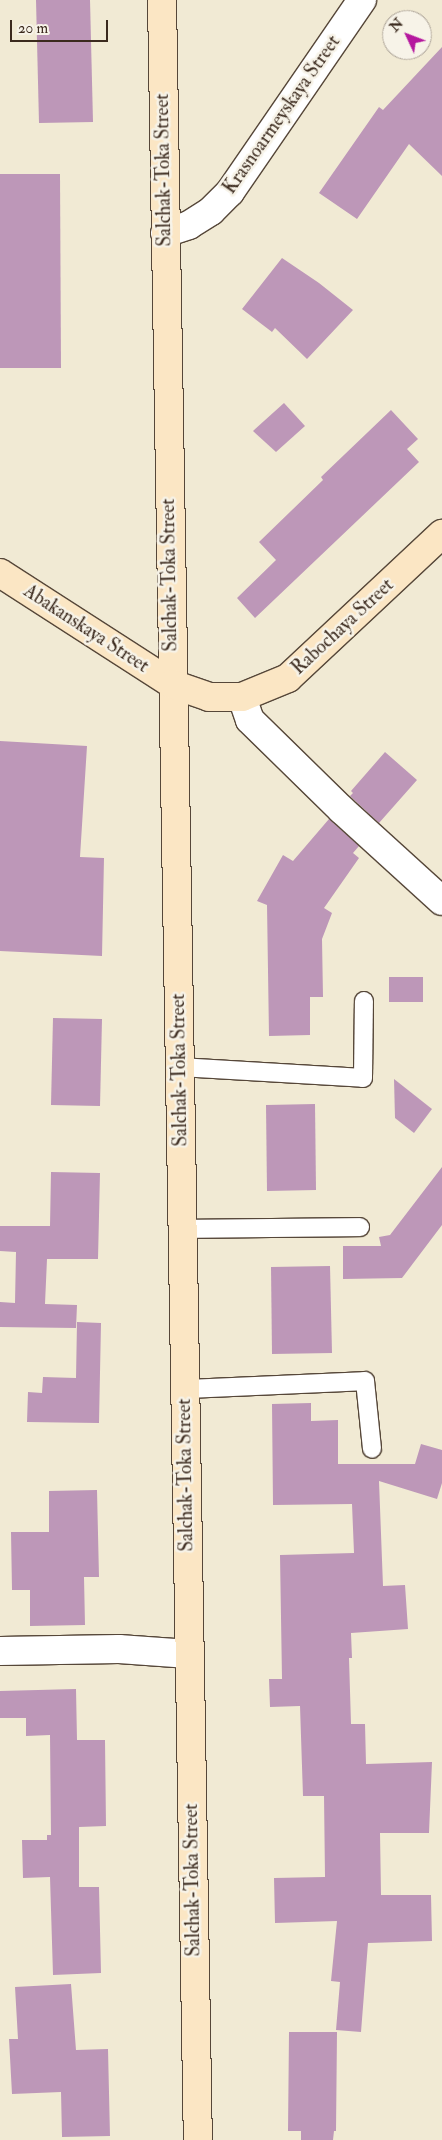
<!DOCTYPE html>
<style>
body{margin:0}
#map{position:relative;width:442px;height:2140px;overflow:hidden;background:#f1ead4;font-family:"IM FELL Double Pica",serif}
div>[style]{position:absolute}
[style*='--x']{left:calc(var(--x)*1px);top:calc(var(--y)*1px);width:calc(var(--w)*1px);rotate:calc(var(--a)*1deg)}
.building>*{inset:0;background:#bd97b8}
.roads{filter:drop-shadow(1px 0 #564739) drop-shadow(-1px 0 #564739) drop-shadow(0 1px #564739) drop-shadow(0 -1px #564739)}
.lane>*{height:18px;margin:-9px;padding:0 9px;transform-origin:9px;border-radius:9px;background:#fff}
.street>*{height:28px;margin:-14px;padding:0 14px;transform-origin:14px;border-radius:14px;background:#fff}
.secondary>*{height:28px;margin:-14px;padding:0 14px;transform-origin:14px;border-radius:14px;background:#fbe6c4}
span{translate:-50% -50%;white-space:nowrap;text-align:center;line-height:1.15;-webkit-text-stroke:5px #f7f3e8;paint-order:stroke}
.street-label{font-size:19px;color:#3b2a1e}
.north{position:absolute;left:382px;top:10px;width:50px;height:50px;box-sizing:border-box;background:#f7f3e8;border:1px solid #aca397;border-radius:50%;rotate:313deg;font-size:14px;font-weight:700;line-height:20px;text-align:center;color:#3b2a1e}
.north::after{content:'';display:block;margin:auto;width:18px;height:22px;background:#b5179e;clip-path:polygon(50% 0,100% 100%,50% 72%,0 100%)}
.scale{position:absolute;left:10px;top:20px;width:98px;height:22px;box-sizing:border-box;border:2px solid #3b2a1e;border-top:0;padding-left:6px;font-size:15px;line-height:18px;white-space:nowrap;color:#3b2a1e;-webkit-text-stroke:4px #f7f3e8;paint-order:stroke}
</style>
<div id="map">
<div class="building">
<div style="clip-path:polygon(36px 0,90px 0,93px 122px,39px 123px)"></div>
<div style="clip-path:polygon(442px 47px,442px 176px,409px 144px,357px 219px,319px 193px,379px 107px,383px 110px)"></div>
<div style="clip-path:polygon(0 174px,60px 174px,61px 368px,0 368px)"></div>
<div style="clip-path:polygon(282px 258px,319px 283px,353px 310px,307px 359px,275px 328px,272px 332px,242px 309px)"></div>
<div style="clip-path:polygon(284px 403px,305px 426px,276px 452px,253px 431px)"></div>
<div style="clip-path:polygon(391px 410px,418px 439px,407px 449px,419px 462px,255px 618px,237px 598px,276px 560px,259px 542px,323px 480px,321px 477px)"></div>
<div style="clip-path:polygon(0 741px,87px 746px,80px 857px,104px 858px,102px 956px,0 951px)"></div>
<div style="clip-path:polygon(385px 752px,417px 780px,379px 823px,350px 796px,353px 793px,351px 791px)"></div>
<div style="clip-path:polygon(329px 819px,359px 846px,353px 853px,359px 858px,324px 908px,332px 913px,322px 939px,323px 997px,310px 997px,310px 1035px,269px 1036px,267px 905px,257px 901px,283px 855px,293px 861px)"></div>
<div style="clip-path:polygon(389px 977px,423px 977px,423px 1002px,389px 1002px)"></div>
<div style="clip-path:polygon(53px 1018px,102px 1019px,100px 1106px,51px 1105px)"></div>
<div style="clip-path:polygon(394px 1079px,432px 1109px,414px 1133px,395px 1118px)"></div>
<div style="clip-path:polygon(315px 1104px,316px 1190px,267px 1191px,266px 1105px)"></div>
<div style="clip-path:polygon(442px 1167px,442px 1225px,402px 1278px,343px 1279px,343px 1246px,381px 1246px,379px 1237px,390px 1235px)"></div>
<div style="clip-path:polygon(51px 1172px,100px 1173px,98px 1259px,47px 1259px,45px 1304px,77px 1305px,76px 1328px,0 1327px,0 1302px,15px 1303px,16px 1252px,0 1251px,0 1226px,50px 1226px)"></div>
<div style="clip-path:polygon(330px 1266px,332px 1353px,272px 1354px,271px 1267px)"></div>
<div style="clip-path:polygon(77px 1322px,101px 1323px,99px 1423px,27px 1422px,28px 1392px,42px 1393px,43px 1377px,76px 1378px)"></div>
<div style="clip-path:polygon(311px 1403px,311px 1421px,338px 1420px,338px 1464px,415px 1464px,421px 1444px,442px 1450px,442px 1483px,437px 1499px,379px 1481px,383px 1586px,405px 1585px,408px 1629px,351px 1633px,352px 1658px,349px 1658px,351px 1724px,365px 1724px,366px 1764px,432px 1762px,429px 1833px,380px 1833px,381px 1895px,431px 1895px,432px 1941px,368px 1943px,361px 2032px,336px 2030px,340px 1982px,331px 1981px,337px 1921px,275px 1923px,274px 1878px,325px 1877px,324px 1796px,303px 1796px,300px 1706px,270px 1707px,269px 1679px,282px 1679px,280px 1555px,354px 1553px,352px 1504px,273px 1505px,272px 1404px)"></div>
<div style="clip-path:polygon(97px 1490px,99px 1577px,84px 1577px,85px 1625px,30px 1626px,30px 1590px,12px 1590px,11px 1532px,49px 1532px,49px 1491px)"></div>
<div style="clip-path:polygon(76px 1689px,77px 1740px,105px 1740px,106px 1826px,79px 1827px,79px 1887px,99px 1887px,101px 1973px,53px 1975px,50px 1877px,23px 1878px,22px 1840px,47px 1840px,47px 1835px,51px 1835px,50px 1735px,26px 1736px,26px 1718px,0 1718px,0 1691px)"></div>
<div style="clip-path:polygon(71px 1984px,76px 2050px,108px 2049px,110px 2136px,62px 2137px,61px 2092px,12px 2094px,9px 2039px,18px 2039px,15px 1987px)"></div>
<div style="clip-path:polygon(289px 2032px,337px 2032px,336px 2131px,334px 2131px,333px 2140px,301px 2140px,301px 2131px,288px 2131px)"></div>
</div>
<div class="roads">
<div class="lane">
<div style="--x:180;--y:1067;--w:183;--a:3.4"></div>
<div style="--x:363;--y:1078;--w:77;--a:-89.3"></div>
<div style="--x:183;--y:1229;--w:177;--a:-0.6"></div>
<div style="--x:185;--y:1389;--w:180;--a:-2.5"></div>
<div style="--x:365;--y:1381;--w:68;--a:84.1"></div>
</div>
<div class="street">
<div style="--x:165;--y:233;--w:25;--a:-18"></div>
<div style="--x:189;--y:225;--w:26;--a:-32"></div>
<div style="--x:211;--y:211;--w:27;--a:-45"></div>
<div style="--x:230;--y:192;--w:233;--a:-55.5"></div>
<div style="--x:242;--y:697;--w:24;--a:71"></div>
<div style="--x:250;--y:720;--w:129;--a:44.4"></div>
<div style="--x:342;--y:810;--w:135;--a:42.3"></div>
<div style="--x:0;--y:1651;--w:119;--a:-1"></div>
<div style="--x:119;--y:1649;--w:70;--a:4.1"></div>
</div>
<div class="secondary">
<div style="--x:162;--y:0;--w:2140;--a:89.04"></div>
<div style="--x:0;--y:573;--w:205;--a:32.8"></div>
<div style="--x:172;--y:684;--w:39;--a:19"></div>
<div style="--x:209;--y:697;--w:33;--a:0"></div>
<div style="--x:242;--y:697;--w:50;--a:-22.4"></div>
<div style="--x:288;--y:678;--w:211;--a:-43.1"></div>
</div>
</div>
<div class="street-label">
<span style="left:282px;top:115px;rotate:-55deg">Krasnoarmeyskaya Street</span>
<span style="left:164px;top:170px;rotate:-91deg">Salchak-Toka Street</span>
<span style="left:170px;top:575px;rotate:-91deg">Salchak-Toka Street</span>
<span style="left:343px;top:627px;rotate:-43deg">Rabochaya Street</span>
<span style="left:86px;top:629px;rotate:33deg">Abakanskaya Street</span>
<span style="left:180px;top:1070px;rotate:-91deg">Salchak-Toka Street</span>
<span style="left:186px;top:1475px;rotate:-91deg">Salchak-Toka Street</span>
<span style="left:193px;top:1880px;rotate:-91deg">Salchak-Toka Street</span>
</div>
<div class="north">N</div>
<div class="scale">20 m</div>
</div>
